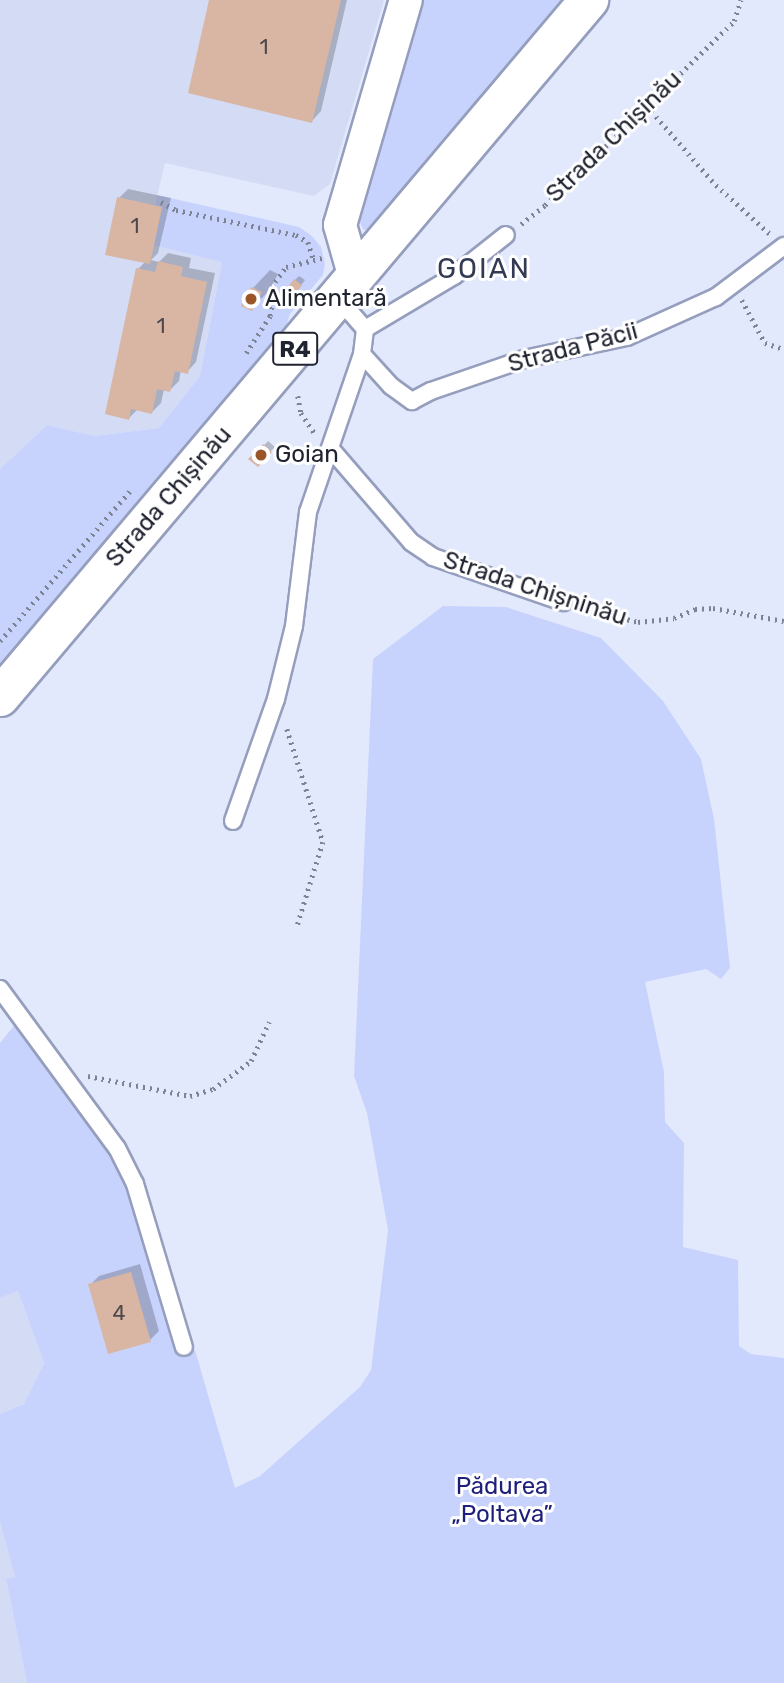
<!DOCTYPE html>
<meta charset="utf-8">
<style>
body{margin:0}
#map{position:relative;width:784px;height:1683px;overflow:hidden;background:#e3e9fd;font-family:Rubik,sans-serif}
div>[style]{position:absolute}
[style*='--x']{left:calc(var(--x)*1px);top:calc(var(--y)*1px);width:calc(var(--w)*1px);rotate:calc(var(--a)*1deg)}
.built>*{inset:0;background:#d4dbf4}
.green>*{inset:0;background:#c8d3fd}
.shadow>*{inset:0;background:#0003}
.building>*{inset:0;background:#d8b6a3}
.path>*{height:4.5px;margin-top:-2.25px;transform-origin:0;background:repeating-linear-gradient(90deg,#7e8393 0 2px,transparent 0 7px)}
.roads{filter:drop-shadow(2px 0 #959ebd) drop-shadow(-2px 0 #959ebd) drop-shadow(0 2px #959ebd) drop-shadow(0 -2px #959ebd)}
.lane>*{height:16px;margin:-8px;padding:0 8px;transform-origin:8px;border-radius:8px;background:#fff}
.street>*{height:32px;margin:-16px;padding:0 16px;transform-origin:16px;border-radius:16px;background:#fff}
.primary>*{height:38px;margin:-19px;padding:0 19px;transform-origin:19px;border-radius:19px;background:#fff}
.dots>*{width:19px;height:19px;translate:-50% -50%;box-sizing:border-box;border:4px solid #fff;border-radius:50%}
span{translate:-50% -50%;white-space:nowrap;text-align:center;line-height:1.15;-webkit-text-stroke:6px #fff;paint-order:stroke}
.number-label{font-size:21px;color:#4e484d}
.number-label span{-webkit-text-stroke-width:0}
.shield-label span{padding:2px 5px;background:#fff;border:2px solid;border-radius:5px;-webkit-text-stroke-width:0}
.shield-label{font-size:23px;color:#202330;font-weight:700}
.street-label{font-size:24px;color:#202330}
.poi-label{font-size:24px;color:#202330}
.left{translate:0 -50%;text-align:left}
.park-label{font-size:24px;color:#1e1f7a}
.quarter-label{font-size:28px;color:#333a54;letter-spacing:2px}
</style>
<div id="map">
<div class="built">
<div style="clip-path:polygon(0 0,384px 0,330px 184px,314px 196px,165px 163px,155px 205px,162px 207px,222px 262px,200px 376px,159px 428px,94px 436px,47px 425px,0 469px)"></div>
<div style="clip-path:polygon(18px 1291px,44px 1363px,24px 1404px,0 1414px,0 1298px)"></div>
<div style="clip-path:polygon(0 1522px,15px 1577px,6px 1580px,27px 1683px,0 1683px)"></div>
</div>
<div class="green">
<div style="clip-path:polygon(420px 0,575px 0,378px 235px,363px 229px,356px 214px)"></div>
<div style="clip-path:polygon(157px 195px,299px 227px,312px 236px,321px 247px,325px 264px,323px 275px,290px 314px,280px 345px,0 682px,0 469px,47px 425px,94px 436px,159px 428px,200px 376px,222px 262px,154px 245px,162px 208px,155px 206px)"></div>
<div style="clip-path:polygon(443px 606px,506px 607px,601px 638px,663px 701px,701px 759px,714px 819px,730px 968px,721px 979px,706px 969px,645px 982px,664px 1072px,665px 1122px,684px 1143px,683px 1247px,738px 1260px,739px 1346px,751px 1354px,784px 1358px,784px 1683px,27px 1683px,6px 1579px,15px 1577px,0 1522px,0 1414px,24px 1404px,44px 1363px,18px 1291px,0 1298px,0 1043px,17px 1022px,30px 1048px,94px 1128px,126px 1186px,177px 1354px,195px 1350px,235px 1488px,260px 1476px,360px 1387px,371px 1370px,388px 1230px,367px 1113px,354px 1076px,373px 659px)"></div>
</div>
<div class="shadow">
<div style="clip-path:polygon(211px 0,347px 0,321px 111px,312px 121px)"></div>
<div style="clip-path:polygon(128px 189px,171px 198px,158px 253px,151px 260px,159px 262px,168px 253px,191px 258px,189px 268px,215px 273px,196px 362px,187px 372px,181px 370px,179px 381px,170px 390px,164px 389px,161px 403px,152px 412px,138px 409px,129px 418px,138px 269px,145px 262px,119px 198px)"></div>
<div style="clip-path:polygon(270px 270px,278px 274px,269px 291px,251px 309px,244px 305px,253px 288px)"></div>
<div style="clip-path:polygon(299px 276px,305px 280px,295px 294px,295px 280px)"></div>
<div style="clip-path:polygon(268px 441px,275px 447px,257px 465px,251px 459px)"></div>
<div style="clip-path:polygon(140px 1264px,159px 1331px,150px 1340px,90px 1285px,99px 1276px)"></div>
</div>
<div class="building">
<div style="clip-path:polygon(209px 0,341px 0,312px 123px,188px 93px)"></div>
<div style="clip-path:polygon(117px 197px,162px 207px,150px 264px,105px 255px)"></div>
<div style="clip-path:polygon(158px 261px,183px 267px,181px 276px,207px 282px,188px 374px,175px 371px,170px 392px,157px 389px,152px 414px,131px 409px,129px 420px,105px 414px,136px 268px,155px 272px)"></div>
<div style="clip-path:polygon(294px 279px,302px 285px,291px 300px,283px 294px)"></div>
<div style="clip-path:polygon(251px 287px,262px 292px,252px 311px,241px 306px)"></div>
<div style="clip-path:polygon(263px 444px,272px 452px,258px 467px,248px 459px)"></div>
<div style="clip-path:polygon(131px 1272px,151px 1342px,108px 1354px,88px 1284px)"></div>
</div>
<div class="path">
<div style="--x:647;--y:106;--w:105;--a:48.9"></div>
<div style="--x:716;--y:185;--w:73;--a:42.2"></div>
<div style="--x:161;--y:202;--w:17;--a:28"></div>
<div style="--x:176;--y:210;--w:123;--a:11.8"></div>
<div style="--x:296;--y:235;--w:14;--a:30"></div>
<div style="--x:308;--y:242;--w:19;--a:72"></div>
<div style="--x:521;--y:224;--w:31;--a:-38"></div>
<div style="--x:545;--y:205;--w:264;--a:-44.2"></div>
<div style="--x:734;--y:21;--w:22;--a:-72"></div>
<div style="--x:742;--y:300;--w:49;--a:61.9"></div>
<div style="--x:765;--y:343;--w:20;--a:18"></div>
<div style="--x:246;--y:353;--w:44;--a:-57"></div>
<div style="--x:270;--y:316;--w:34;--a:-82"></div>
<div style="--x:275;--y:282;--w:19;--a:-54"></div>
<div style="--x:286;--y:267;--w:37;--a:-14"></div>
<div style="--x:298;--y:396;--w:17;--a:80"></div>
<div style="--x:301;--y:413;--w:25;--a:56"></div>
<div style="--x:580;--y:607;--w:60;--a:14.5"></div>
<div style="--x:638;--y:622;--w:36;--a:-6"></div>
<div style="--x:674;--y:618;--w:23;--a:-23"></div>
<div style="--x:695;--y:609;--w:18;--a:-3"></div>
<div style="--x:713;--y:608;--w:72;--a:10.4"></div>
<div style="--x:0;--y:641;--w:198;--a:-49.1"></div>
<div style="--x:287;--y:729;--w:119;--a:72.3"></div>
<div style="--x:323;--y:842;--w:89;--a:107"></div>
<div style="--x:88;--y:1076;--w:104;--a:11.1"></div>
<div style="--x:190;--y:1096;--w:24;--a:-17"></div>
<div style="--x:213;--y:1089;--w:47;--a:-36.4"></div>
<div style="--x:251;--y:1061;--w:43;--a:-65.2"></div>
</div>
<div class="roads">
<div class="lane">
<div style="--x:338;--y:298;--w:41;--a:48.9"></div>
<div style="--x:362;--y:354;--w:43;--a:47.8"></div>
<div style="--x:391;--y:386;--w:26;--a:36"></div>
<div style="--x:412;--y:401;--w:21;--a:-28"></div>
<div style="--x:431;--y:391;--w:98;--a:-19"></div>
<div style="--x:524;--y:359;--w:105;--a:-12.1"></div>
<div style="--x:627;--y:337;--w:98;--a:-24.2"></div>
<div style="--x:716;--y:297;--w:85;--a:-36.9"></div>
<div style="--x:330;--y:448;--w:124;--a:49.2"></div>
<div style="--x:411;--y:542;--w:27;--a:34"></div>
<div style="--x:433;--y:557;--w:138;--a:19.1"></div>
<div style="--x:233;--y:821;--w:129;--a:-70.6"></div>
<div style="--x:276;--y:699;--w:75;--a:-76.1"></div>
<div style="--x:294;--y:626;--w:115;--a:-83"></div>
<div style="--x:308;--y:512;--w:167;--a:-71.1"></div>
<div style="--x:362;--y:354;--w:25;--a:-83"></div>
<div style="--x:365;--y:329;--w:104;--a:-30.8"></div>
<div style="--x:454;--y:276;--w:66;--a:-38.3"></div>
<div style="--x:0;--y:989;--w:197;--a:53.7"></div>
<div style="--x:117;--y:1148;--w:40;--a:63.4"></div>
<div style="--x:135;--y:1184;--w:170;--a:73.3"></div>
</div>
<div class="street">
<div style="--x:355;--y:278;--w:55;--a:-105.8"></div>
<div style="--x:340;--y:225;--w:234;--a:-73.7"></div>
</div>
<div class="primary">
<div style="--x:0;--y:697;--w:913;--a:-49.8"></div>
</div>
</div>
<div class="dots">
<div style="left:251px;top:299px;background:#9a5529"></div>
<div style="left:261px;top:455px;background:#9a5529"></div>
</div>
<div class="number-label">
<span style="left:264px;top:47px">1</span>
<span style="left:135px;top:226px">1</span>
<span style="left:161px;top:326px">1</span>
<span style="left:119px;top:1313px">4</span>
</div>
<div class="shield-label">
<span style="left:295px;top:349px">R4</span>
</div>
<div class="street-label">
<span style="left:614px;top:137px;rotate:-44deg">Strada Chișinău</span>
<span style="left:573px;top:348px;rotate:-15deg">Strada Păcii</span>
<span style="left:169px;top:497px;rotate:-49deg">Strada Chișinău</span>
<span style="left:535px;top:589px;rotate:18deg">Strada Chișninău</span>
</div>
<div class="poi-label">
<span class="left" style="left:265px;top:299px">Alimentară</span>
<span class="left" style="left:275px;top:455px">Goian</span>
</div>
<div class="park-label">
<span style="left:502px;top:1501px">Pădurea<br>„Poltava”</span>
</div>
<div class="quarter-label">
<span style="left:484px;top:269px">GOIAN</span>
</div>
</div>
